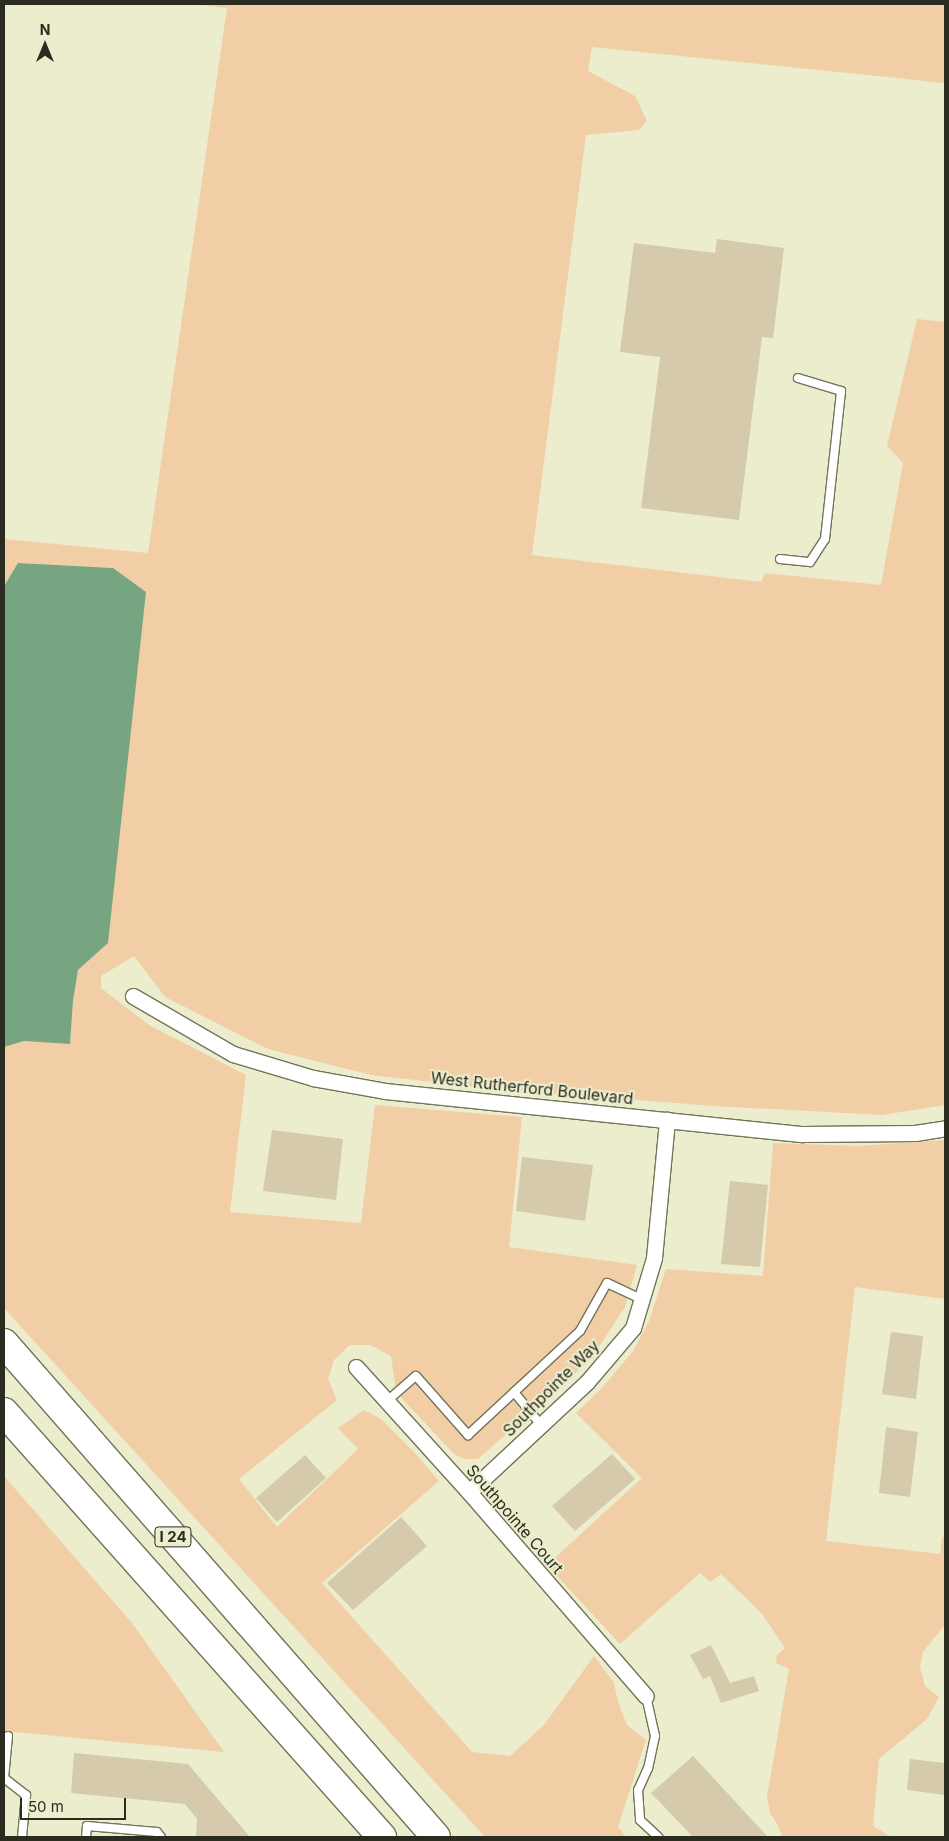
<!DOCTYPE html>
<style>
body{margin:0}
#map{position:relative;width:949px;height:1841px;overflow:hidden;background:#ebedcd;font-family:Inter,sans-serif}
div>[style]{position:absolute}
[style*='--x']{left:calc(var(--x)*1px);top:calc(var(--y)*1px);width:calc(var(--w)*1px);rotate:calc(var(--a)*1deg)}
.green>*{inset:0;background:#f1cea6}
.water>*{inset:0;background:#77a581}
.building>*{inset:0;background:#d5caac}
.roads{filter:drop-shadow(1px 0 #727458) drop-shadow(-1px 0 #727458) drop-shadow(0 1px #727458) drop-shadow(0 -1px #727458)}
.service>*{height:8px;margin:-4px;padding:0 4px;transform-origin:4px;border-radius:4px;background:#fff}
.minor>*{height:15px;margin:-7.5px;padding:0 7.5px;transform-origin:7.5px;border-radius:7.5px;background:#fff}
.motorway>*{height:28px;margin:-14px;padding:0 14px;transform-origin:14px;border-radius:14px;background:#fff}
span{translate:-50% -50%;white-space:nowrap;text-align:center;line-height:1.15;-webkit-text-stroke:4px #ebedcd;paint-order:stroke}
.shield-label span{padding:1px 4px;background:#ebedcd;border:1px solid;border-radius:4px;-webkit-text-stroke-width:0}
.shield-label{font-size:15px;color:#2b2c20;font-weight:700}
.street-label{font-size:16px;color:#2b2c20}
.frame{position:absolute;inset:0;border:5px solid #2b2c20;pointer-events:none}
.north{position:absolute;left:20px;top:20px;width:50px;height:50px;-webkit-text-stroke:4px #ebedcd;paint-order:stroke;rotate:0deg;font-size:14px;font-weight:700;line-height:20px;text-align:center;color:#2b2c20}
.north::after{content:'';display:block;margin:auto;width:18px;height:22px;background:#2b2c20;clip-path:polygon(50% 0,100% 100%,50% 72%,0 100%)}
.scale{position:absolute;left:20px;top:1798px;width:106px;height:22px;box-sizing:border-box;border:2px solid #2b2c20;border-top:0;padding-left:6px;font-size:15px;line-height:18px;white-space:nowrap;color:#2b2c20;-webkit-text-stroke:4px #ebedcd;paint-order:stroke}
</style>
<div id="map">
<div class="green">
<div style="clip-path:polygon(191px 4px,945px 4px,945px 83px,592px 47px,588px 71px,635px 96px,647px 121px,639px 130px,586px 135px,532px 555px,761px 582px,765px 573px,881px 585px,903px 463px,887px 446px,917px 319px,945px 322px,945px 1105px,882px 1115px,713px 1106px,477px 1087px,371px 1075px,268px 1049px,165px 997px,134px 956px,101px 976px,101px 988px,149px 1025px,246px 1075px,230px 1212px,361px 1223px,375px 1105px,522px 1117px,509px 1247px,637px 1265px,625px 1307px,591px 1359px,478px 1459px,465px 1459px,454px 1454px,396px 1392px,391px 1356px,370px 1345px,350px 1345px,334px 1360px,328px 1379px,337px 1400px,239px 1479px,277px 1527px,358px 1449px,338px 1428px,364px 1410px,381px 1419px,414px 1452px,439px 1481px,322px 1583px,472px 1752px,510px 1756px,544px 1725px,594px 1656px,614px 1683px,618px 1702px,627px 1725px,646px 1740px,618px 1827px,626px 1837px,485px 1837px,4px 1308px,4px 1047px,24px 1041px,70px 1043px,73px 1001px,78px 970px,108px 943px,113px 568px,18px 563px,4px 586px,4px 539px,148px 553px,227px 8px)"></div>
<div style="clip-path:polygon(945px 1140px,945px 1299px,855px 1287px,826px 1541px,940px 1554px,942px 1537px,945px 1537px,944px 1626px,923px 1652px,920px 1667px,925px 1686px,939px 1697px,927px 1719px,879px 1759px,873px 1826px,891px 1837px,782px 1837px,778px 1825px,770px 1813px,767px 1797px,789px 1669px,776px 1663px,777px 1655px,785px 1648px,762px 1614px,721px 1574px,710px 1582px,700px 1573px,620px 1644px,547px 1565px,642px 1478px,576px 1413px,603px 1387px,633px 1351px,649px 1321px,666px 1269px,763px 1276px,773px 1143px,859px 1146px)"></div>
<div style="clip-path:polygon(4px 1476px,132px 1623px,224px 1752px,4px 1731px)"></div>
</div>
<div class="water">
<div style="clip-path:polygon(18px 563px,113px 568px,146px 592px,108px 943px,78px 970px,73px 1001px,70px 1044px,24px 1041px,4px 1047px,4px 586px)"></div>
</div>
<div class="building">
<div style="clip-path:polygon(717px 239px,784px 248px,773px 338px,762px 337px,739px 520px,641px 508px,660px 357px,620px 352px,634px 243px,715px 253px)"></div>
<div style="clip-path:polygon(272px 1130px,343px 1139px,336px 1200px,263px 1191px)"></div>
<div style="clip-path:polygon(522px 1157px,593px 1165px,585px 1221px,516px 1211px)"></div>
<div style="clip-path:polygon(730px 1181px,768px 1185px,760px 1267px,721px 1264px)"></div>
<div style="clip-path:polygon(891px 1332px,923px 1336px,916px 1399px,882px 1394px)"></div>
<div style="clip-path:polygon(886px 1427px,918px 1432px,910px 1497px,879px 1493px)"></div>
<div style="clip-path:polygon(612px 1454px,635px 1479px,575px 1531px,552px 1506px)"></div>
<div style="clip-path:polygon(305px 1455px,326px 1478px,277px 1522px,256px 1498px)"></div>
<div style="clip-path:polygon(401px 1517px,427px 1546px,353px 1610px,327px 1583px)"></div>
<div style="clip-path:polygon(711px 1645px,730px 1683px,754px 1676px,759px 1691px,721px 1703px,710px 1676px,703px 1679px,690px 1655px)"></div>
<div style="clip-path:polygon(74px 1753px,188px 1764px,250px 1837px,196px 1837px,197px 1819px,185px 1804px,71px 1793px)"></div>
<div style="clip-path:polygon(693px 1756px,768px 1837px,693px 1837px,651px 1793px)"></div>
<div style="clip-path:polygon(910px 1759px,945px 1763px,945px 1795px,907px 1790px)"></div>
</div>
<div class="roads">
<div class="service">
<div style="--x:780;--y:559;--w:30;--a:6"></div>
<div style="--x:810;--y:562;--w:27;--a:-57"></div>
<div style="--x:825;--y:539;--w:149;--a:-83.8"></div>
<div style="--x:841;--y:391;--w:45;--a:-163.2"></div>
<div style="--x:514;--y:1392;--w:43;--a:50.7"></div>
<div style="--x:387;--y:1401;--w:38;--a:-41"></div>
<div style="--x:416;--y:1376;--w:79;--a:48.6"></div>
<div style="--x:468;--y:1435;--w:153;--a:-42.9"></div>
<div style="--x:580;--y:1331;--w:55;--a:-60.6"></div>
<div style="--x:607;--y:1283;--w:38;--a:25"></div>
<div style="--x:646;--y:1696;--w:41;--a:77.3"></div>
<div style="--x:655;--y:1736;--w:33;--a:102"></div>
<div style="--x:648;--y:1768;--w:24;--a:114"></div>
<div style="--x:638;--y:1790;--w:30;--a:86"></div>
<div style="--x:640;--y:1820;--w:25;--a:43"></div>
<div style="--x:8;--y:1736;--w:42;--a:95.4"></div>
<div style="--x:4;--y:1778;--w:28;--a:38"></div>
<div style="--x:26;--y:1795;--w:42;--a:95.4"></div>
<div style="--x:86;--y:1837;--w:11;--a:-85"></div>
<div style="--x:87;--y:1826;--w:70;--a:4.9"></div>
<div style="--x:157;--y:1832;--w:6;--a:51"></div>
</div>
<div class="minor">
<div style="--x:133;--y:996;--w:116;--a:30.1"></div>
<div style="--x:233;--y:1054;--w:84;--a:16.7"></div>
<div style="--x:313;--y:1078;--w:73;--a:10.2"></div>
<div style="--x:385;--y:1091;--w:420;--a:5.9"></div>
<div style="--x:803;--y:1134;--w:112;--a:-0.5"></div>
<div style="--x:915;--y:1133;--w:30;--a:-9"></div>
<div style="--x:356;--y:1367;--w:169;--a:47.9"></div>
<div style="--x:469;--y:1492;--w:270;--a:49.1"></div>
<div style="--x:469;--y:1492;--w:161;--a:-43"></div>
<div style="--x:587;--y:1382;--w:71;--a:-49.6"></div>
<div style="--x:633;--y:1328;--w:73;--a:-73.3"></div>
<div style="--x:654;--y:1258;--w:139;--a:-84.6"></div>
</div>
<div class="motorway">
<div style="--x:4;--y:1343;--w:656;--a:48.83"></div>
<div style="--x:4;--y:1412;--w:569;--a:48.35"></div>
</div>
</div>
<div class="shield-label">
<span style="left:173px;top:1537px">I 24</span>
</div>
<div class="street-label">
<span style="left:532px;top:1088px;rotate:6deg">West Rutherford Boulevard</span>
<span style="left:551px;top:1388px;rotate:-45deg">Southpointe Way</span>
<span style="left:515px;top:1519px;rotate:49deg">Southpointe Court</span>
</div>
<div class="frame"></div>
<div class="north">N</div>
<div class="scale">50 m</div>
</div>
